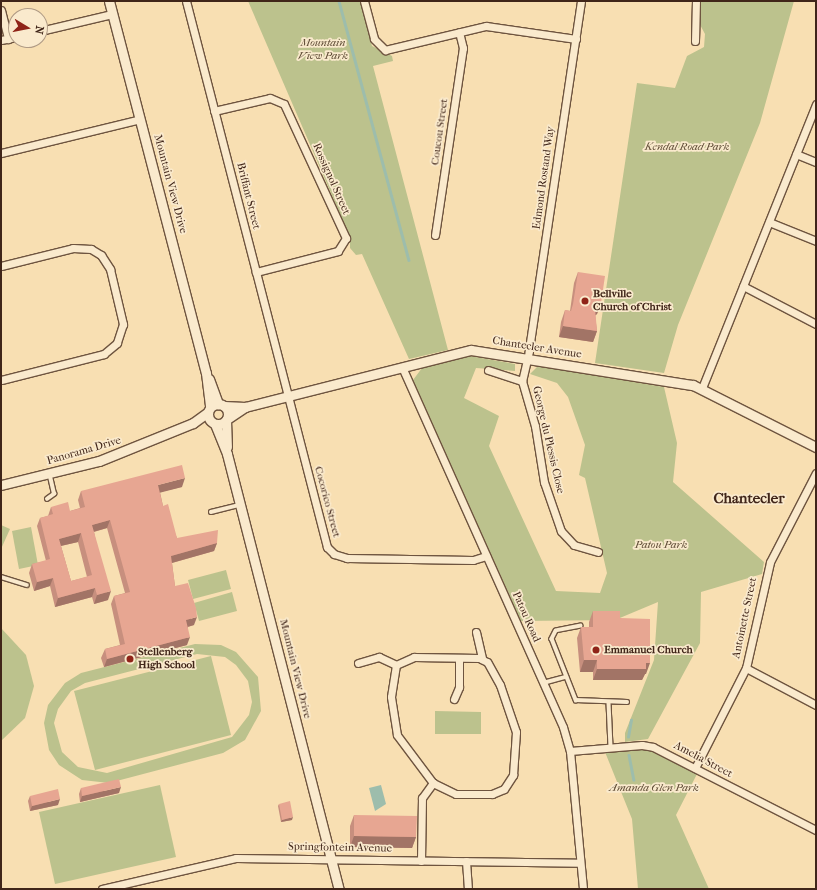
<!DOCTYPE html>
<style>
body{margin:0}
#map{position:relative;width:817px;height:890px;overflow:hidden;background:#f8dfb2;font-family:"IM FELL French Canon",serif}
div>[style]{position:absolute}
[style*='--x']{left:calc(var(--x)*1px);top:calc(var(--y)*1px);width:calc(var(--w)*1px);rotate:calc(var(--a)*1deg)}
.green>*{inset:0;background:#bcc28d}
.water>*{inset:0;background:#9dbdac}
.stream>*{height:2.5px;margin:-1.25px;padding:0 1.25px;transform-origin:1.25px;border-radius:1.25px;background:#9dbdac}
.roads{filter:drop-shadow(1px 0 #6e543f) drop-shadow(-1px 0 #6e543f) drop-shadow(0 1px #6e543f) drop-shadow(0 -1px #6e543f)}
.service>*{height:3.5px;margin:-1.75px;padding:0 1.75px;transform-origin:1.75px;border-radius:1.75px;background:#faeacd}
.minor>*{height:7px;margin:-3.5px;padding:0 3.5px;transform-origin:3.5px;border-radius:3.5px;background:#faeacd}
.tertiary>*{height:9px;margin:-4.5px;padding:0 4.5px;transform-origin:4.5px;border-radius:4.5px;background:#faeacd}
.tertiary>.ring{margin:-4.5px;padding:0;box-sizing:content-box;background:none;border:9px solid #faeacd;border-radius:50%}
.wall>*{inset:0;background:#c78f7e}
.shaded-wall>*{inset:0;background:#a27466}
.building>*{inset:0;background:#e7a692}
.dots>*{width:11px;height:11px;translate:-50% -50%;box-sizing:border-box;border:2px solid #faeacd;border-radius:50%}
span{translate:-50% -50%;white-space:nowrap;text-align:center;line-height:1.15;-webkit-text-stroke:3.5px #faeacd;paint-order:stroke}
.park-label{font-size:11px;color:#5f4c36;font-style:italic}
.street-label{font-size:11px;color:#402519}
.poi-label{font-size:11px;color:#402519;font-weight:700}
.left{translate:0 -50%;text-align:left}
.district-label{font-size:15px;color:#402519;font-weight:700}
.frame{position:absolute;inset:0;border:2px solid #402519;pointer-events:none}
.north{position:absolute;left:8px;top:8px;width:40px;height:40px;box-sizing:border-box;background:#faeacd;border:1px solid #b09b85;border-radius:50%;rotate:100deg;font-size:11px;font-weight:700;line-height:16px;text-align:center;color:#402519}
.north::after{content:'';display:block;margin:auto;width:14px;height:18px;background:#8f2418;clip-path:polygon(50% 0,100% 100%,50% 72%,0 100%)}
</style>
<div id="map">
<div class="green">
<div style="clip-path:polygon(248px 1px,360px 1px,372px 46px,392px 56px,393px 61px,373px 66px,448px 350px,409px 359px,362px 254px,356px 255px,350px 248px,350px 237px)"></div>
<div style="clip-path:polygon(701px 1px,794px 1px,760px 123px,678px 325px,664px 373px,595px 363px,637px 83px,675px 88px,687px 56px,704px 47px,705px 34px,698px 21px)"></div>
<div style="clip-path:polygon(470px 356px,515px 364px,515px 371px,476px 368px,464px 398px,499px 416px,489px 446px,556px 591px,600px 593px,607px 573px,585px 478px,579px 475px,585px 445px,568px 397px,557px 383px,530px 374px,538px 366px,664px 387px,677px 443px,673px 482px,764px 562px,762px 574px,701px 592px,700px 643px,648px 739px,625px 742px,625px 733px,654px 660px,658px 602px,615px 620px,521px 621px,413px 380px,422px 368px)"></div>
<div style="clip-path:polygon(1px 525px,10px 529px,1px 549px)"></div>
<div style="clip-path:polygon(31px 527px,38px 565px,19px 569px,12px 531px)"></div>
<div style="clip-path:polygon(226px 570px,231px 589px,193px 599px,188px 580px)"></div>
<div style="clip-path:polygon(232px 592px,237px 611px,199px 621px,194px 603px)"></div>
<div style="clip-path:polygon(1px 628px,26px 655px,34px 686px,25px 718px,1px 741px)"></div>
<div style="clip-path:polygon(evenodd,195px 644px,221px 645px,236px 652px,258px 677px,261px 711px,245px 740px,223px 753px,109px 783px,82px 780px,59px 765px,49px 750px,44px 723px,48px 705px,65px 683px,81px 673px,195px 644px,197px 654px,225px 657px,236px 665px,248px 681px,252px 702px,249px 715px,232px 737px,107px 773px,78px 767px,62px 752px,54px 723px,58px 709px,71px 691px,85px 683px,197px 654px)"></div>
<div style="clip-path:polygon(211px 656px,231px 735px,95px 770px,74px 691px)"></div>
<div style="clip-path:polygon(435px 711px,481px 712px,481px 734px,435px 734px)"></div>
<div style="clip-path:polygon(647px 749px,697px 774px,676px 815px,709px 889px,638px 889px,632px 819px,605px 752px)"></div>
<div style="clip-path:polygon(160px 785px,176px 857px,55px 884px,39px 812px)"></div>
</div>
<div class="water">
<div style="clip-path:polygon(381px 785px,386px 804px,375px 811px,369px 788px)"></div>
</div>
<div class="stream">
<div style="--x:339;--y:1;--w:268;--a:74.9"></div>
<div style="--x:628;--y:737;--w:17;--a:-80"></div>
<div style="--x:629;--y:755;--w:25;--a:79"></div>
</div>
<div class="roads">
<div class="service">
<div style="--x:47;--y:499;--w:9;--a:-36"></div>
<div style="--x:54;--y:494;--w:22;--a:-103"></div>
<div style="--x:211;--y:512;--w:29;--a:-14"></div>
<div style="--x:1;--y:577;--w:27;--a:17"></div>
<div style="--x:581;--y:626;--w:25;--a:169"></div>
<div style="--x:556;--y:631;--w:9;--a:117"></div>
<div style="--x:552;--y:639;--w:66;--a:68.5"></div>
<div style="--x:576;--y:700;--w:51;--a:2.2"></div>
<div style="--x:543;--y:683;--w:24;--a:-15"></div>
<div style="--x:609;--y:703;--w:44;--a:87.4"></div>
</div>
<div class="minor">
<div style="--x:186;--y:1;--w:564;--a:75.52"></div>
<div style="--x:327;--y:547;--w:10;--a:45"></div>
<div style="--x:334;--y:554;--w:14;--a:17"></div>
<div style="--x:347;--y:558;--w:126;--a:0.9"></div>
<div style="--x:473;--y:560;--w:14;--a:-17"></div>
<div style="--x:364;--y:1;--w:39;--a:75"></div>
<div style="--x:374;--y:39;--w:16;--a:45"></div>
<div style="--x:385;--y:50;--w:104;--a:-13.4"></div>
<div style="--x:486;--y:26;--w:91;--a:8.2"></div>
<div style="--x:581;--y:1;--w:354;--a:98.5"></div>
<div style="--x:529;--y:351;--w:31;--a:103"></div>
<div style="--x:522;--y:381;--w:47;--a:73.9"></div>
<div style="--x:535;--y:426;--w:57;--a:80.9"></div>
<div style="--x:544;--y:482;--w:52;--a:70.9"></div>
<div style="--x:561;--y:531;--w:19;--a:47"></div>
<div style="--x:574;--y:545;--w:25;--a:16"></div>
<div style="--x:1;--y:10;--w:30;--a:76"></div>
<div style="--x:40;--y:31;--w:74;--a:-13.3"></div>
<div style="--x:1;--y:40;--w:15;--a:-11"></div>
<div style="--x:695;--y:41;--w:40;--a:-88.6"></div>
<div style="--x:214;--y:111;--w:57;--a:-13.1"></div>
<div style="--x:270;--y:98;--w:15;--a:23"></div>
<div style="--x:284;--y:104;--w:148;--a:65.2"></div>
<div style="--x:346;--y:238;--w:15;--a:122"></div>
<div style="--x:338;--y:251;--w:85;--a:165.6"></div>
<div style="--x:1;--y:153;--w:143;--a:-13.7"></div>
<div style="--x:796;--y:154;--w:22;--a:22"></div>
<div style="--x:769;--y:222;--w:51;--a:22"></div>
<div style="--x:435;--y:235;--w:189;--a:-81.5"></div>
<div style="--x:463;--y:48;--w:16;--a:-104"></div>
<div style="--x:1;--y:266;--w:74;--a:-14"></div>
<div style="--x:73;--y:248;--w:18;--a:3"></div>
<div style="--x:91;--y:249;--w:12;--a:31"></div>
<div style="--x:101;--y:255;--w:17;--a:57"></div>
<div style="--x:110;--y:269;--w:57;--a:76.7"></div>
<div style="--x:123;--y:324;--w:20;--a:108"></div>
<div style="--x:117;--y:343;--w:17;--a:140"></div>
<div style="--x:104;--y:354;--w:106;--a:165.8"></div>
<div style="--x:743;--y:286;--w:82;--a:27.5"></div>
<div style="--x:402;--y:367;--w:394;--a:65.9"></div>
<div style="--x:563;--y:727;--w:25;--a:74"></div>
<div style="--x:570;--y:751;--w:139;--a:84.6"></div>
<div style="--x:488;--y:370;--w:36;--a:18"></div>
<div style="--x:702;--y:388;--w:306;--a:-68.1"></div>
<div style="--x:476;--y:632;--w:28;--a:77"></div>
<div style="--x:358;--y:663;--w:22;--a:-16"></div>
<div style="--x:379;--y:657;--w:19;--a:25"></div>
<div style="--x:396;--y:665;--w:32;--a:99"></div>
<div style="--x:391;--y:697;--w:38;--a:81"></div>
<div style="--x:397;--y:735;--w:60;--a:53.1"></div>
<div style="--x:433;--y:783;--w:25;--a:26"></div>
<div style="--x:456;--y:794;--w:36;--a:0"></div>
<div style="--x:492;--y:794;--w:13;--a:-23"></div>
<div style="--x:504;--y:789;--w:17;--a:-57"></div>
<div style="--x:513;--y:775;--w:43;--a:-86"></div>
<div style="--x:516;--y:732;--w:50;--a:-108.8"></div>
<div style="--x:500;--y:685;--w:26;--a:-119"></div>
<div style="--x:487;--y:662;--w:9;--a:-153"></div>
<div style="--x:479;--y:658;--w:65;--a:-179.1"></div>
<div style="--x:414;--y:657;--w:20;--a:156"></div>
<div style="--x:746;--y:668;--w:79;--a:27.9"></div>
<div style="--x:454;--y:699;--w:13;--a:-67"></div>
<div style="--x:459;--y:687;--w:29;--a:-90"></div>
<div style="--x:570;--y:751;--w:72;--a:-4.8"></div>
<div style="--x:642;--y:745;--w:11;--a:10"></div>
<div style="--x:653;--y:747;--w:183;--a:27"></div>
<div style="--x:695;--y:768;--w:112;--a:-63"></div>
<div style="--x:746;--y:668;--w:109;--a:-77.2"></div>
<div style="--x:770;--y:562;--w:100;--a:-62.7"></div>
<div style="--x:421;--y:861;--w:63;--a:-89.1"></div>
<div style="--x:422;--y:798;--w:19;--a:-54"></div>
<div style="--x:466;--y:861;--w:28;--a:86"></div>
<div style="--x:102;--y:889;--w:138;--a:-13"></div>
<div style="--x:236;--y:858;--w:344;--a:0.8"></div>
</div>
<div class="tertiary">
<div style="--x:109;--y:1;--w:384;--a:75.4"></div>
<div style="--x:206;--y:373;--w:34;--a:83"></div>
<div style="--x:209;--y:379;--w:27;--a:70"></div>
<div class="ring" style="left:208px;top:404px;width:11px;height:11px"></div>
<div style="--x:224;--y:406;--w:21;--a:3"></div>
<div style="--x:245;--y:407;--w:233;--a:-14.2"></div>
<div style="--x:471;--y:350;--w:225;--a:9"></div>
<div style="--x:693;--y:385;--w:138;--a:26.8"></div>
<div style="--x:227;--y:419;--w:22;--a:-34"></div>
<div style="--x:226;--y:420;--w:27;--a:88"></div>
<div style="--x:215;--y:424;--w:32;--a:68"></div>
<div style="--x:227;--y:454;--w:449;--a:75.6"></div>
<div style="--x:1;--y:485;--w:101;--a:-13.8"></div>
<div style="--x:99;--y:461;--w:101;--a:-22"></div>
<div style="--x:193;--y:423;--w:17;--a:-36"></div>
</div>
</div>
<div class="wall">
<div style="clip-path:polygon(578px 272px,601px 303px,597px 314px,595px 315px,597px 331px,593px 342px,559px 337px,561px 322px,565px 310px,570px 311px,574px 283px)"></div>
<div style="clip-path:polygon(evenodd,182px 487px,160px 492px,163px 506px,177px 538px,217px 543px,214px 551px,172px 563px,175px 586px,194px 625px,188px 627px,187px 645px,104px 667px,101px 658px,105px 649px,120px 645px,111px 604px,114px 596px,125px 593px,107px 528px,94px 532px,108px 600px,94px 604px,92px 597px,55px 607px,50px 586px,34px 591px,29px 573px,32px 564px,46px 561px,37px 526px,40px 518px,48px 516px,51px 507px,70px 511px,80px 508px,78px 500px,81px 491px,182px 487px,78px 542px,87px 577px,71px 581px,61px 546px,78px 542px)"></div>
<div style="clip-path:polygon(593px 611px,620px 618px,646px 674px,645px 674px,642px 680px,593px 680px,593px 672px,580px 672px,577px 638px,581px 627px,589px 627px,589px 622px)"></div>
<div style="clip-path:polygon(81px 788px,119px 793px,80px 802px,79px 794px)"></div>
<div style="clip-path:polygon(30px 796px,58px 805px,30px 811px,28px 801px)"></div>
<div style="clip-path:polygon(279px 804px,292px 820px,281px 822px,278px 806px)"></div>
<div style="clip-path:polygon(354px 815px,416px 837px,412px 848px,350px 847px,350px 826px)"></div>
</div>
<div class="shaded-wall">
<div style="clip-path:polygon(601px 303px,597px 314px,591px 319px,595px 308px)"></div>
<div style="clip-path:polygon(563px 326px,597px 331px,593px 342px,559px 337px)"></div>
<div style="clip-path:polygon(185px 478px,182px 487px,155px 494px,158px 485px)"></div>
<div style="clip-path:polygon(110px 520px,107px 528px,89px 533px,92px 525px)"></div>
<div style="clip-path:polygon(81px 533px,78px 542px,56px 547px,59px 539px)"></div>
<div style="clip-path:polygon(217px 543px,214px 551px,168px 564px,171px 556px)"></div>
<div style="clip-path:polygon(53px 578px,50px 586px,34px 591px,37px 582px)"></div>
<div style="clip-path:polygon(95px 588px,92px 597px,55px 607px,58px 598px)"></div>
<div style="clip-path:polygon(111px 591px,108px 600px,94px 604px,97px 595px)"></div>
<div style="clip-path:polygon(197px 617px,194px 625px,183px 628px,186px 620px)"></div>
<div style="clip-path:polygon(190px 637px,187px 645px,104px 667px,107px 659px)"></div>
<div style="clip-path:polygon(584px 660px,597px 660px,593px 672px,580px 672px)"></div>
<div style="clip-path:polygon(646px 663px,650px 663px,646px 674px,645px 674px,642px 680px,593px 680px,597px 669px)"></div>
<div style="clip-path:polygon(121px 787px,119px 793px,80px 802px,82px 796px)"></div>
<div style="clip-path:polygon(60px 799px,58px 805px,30px 811px,32px 806px)"></div>
<div style="clip-path:polygon(293px 817px,292px 820px,281px 822px,282px 820px)"></div>
<div style="clip-path:polygon(354px 836px,416px 837px,412px 848px,350px 847px)"></div>
</div>
<div class="building">
<div style="clip-path:polygon(578px 272px,605px 276px,601px 303px,595px 308px,597px 331px,563px 326px,565px 310px,571px 311px,573px 304px)"></div>
<div style="clip-path:polygon(evenodd,182px 465px,185px 478px,158px 485px,163px 506px,168px 504px,177px 538px,218px 530px,217px 543px,171px 556px,175px 586px,188px 583px,196px 608px,197px 617px,186px 620px,190px 637px,107px 659px,105px 649px,125px 644px,114px 596px,130px 592px,110px 520px,92px 525px,111px 591px,97px 595px,95px 588px,58px 598px,53px 578px,37px 582px,32px 564px,50px 559px,40px 518px,53px 514px,51px 507px,68px 502px,70px 511px,85px 507px,81px 491px,182px 465px,81px 533px,92px 575px,71px 581px,59px 539px,81px 533px)"></div>
<div style="clip-path:polygon(593px 611px,620px 611px,620px 618px,650px 619px,650px 663px,646px 663px,646px 669px,597px 669px,597px 660px,584px 660px,581px 627px,593px 627px)"></div>
<div style="clip-path:polygon(119px 779px,121px 787px,82px 796px,81px 788px)"></div>
<div style="clip-path:polygon(58px 789px,60px 799px,32px 806px,30px 796px)"></div>
<div style="clip-path:polygon(290px 801px,293px 817px,282px 820px,279px 804px)"></div>
<div style="clip-path:polygon(354px 815px,417px 816px,416px 837px,354px 836px)"></div>
</div>
<div class="dots">
<div style="left:585px;top:301px;background:#8f2418"></div>
<div style="left:596px;top:650px;background:#8f2418"></div>
<div style="left:130px;top:659px;background:#8f2418"></div>
</div>
<div class="park-label">
<span style="left:323px;top:50px">Mountain<br>View Park</span>
<span style="left:687px;top:147px">Kendal Road Park</span>
<span style="left:661px;top:545px">Patou Park</span>
<span style="left:654px;top:788px">Amanda Glen Park</span>
</div>
<div class="street-label">
<span style="left:440px;top:132px;rotate:-82deg">Coucou Street</span>
<span style="left:544px;top:178px;rotate:-82deg">Edmond Rostand Way</span>
<span style="left:331px;top:179px;rotate:66deg">Rossignol Street</span>
<span style="left:170px;top:184px;rotate:75deg">Mountain View Drive</span>
<span style="left:248px;top:196px;rotate:76deg">Briffant Street</span>
<span style="left:537px;top:348px;rotate:9deg">Chantecler Avenue</span>
<span style="left:548px;top:440px;rotate:77deg">George du Plessis Close</span>
<span style="left:84px;top:451px;rotate:-16deg">Panorama Drive</span>
<span style="left:327px;top:502px;rotate:75deg">Cocorico Street</span>
<span style="left:526px;top:617px;rotate:66deg">Patou Road</span>
<span style="left:745px;top:618px;rotate:-78deg">Antoinette Street</span>
<span style="left:295px;top:669px;rotate:76deg">Mountain View Drive</span>
<span style="left:703px;top:760px;rotate:28deg">Amelia Street</span>
<span style="left:340px;top:848px;rotate:1deg">Springfontein Avenue</span>
</div>
<div class="poi-label">
<span class="left" style="left:593px;top:301px">Bellville<br>Church of Christ</span>
<span class="left" style="left:604px;top:650px">Emmanuel Church</span>
<span class="left" style="left:138px;top:659px">Stellenberg<br>High School</span>
</div>
<div class="district-label">
<span style="left:749px;top:499px">Chantecler</span>
</div>
<div class="frame"></div>
<div class="north">N</div>
</div>
